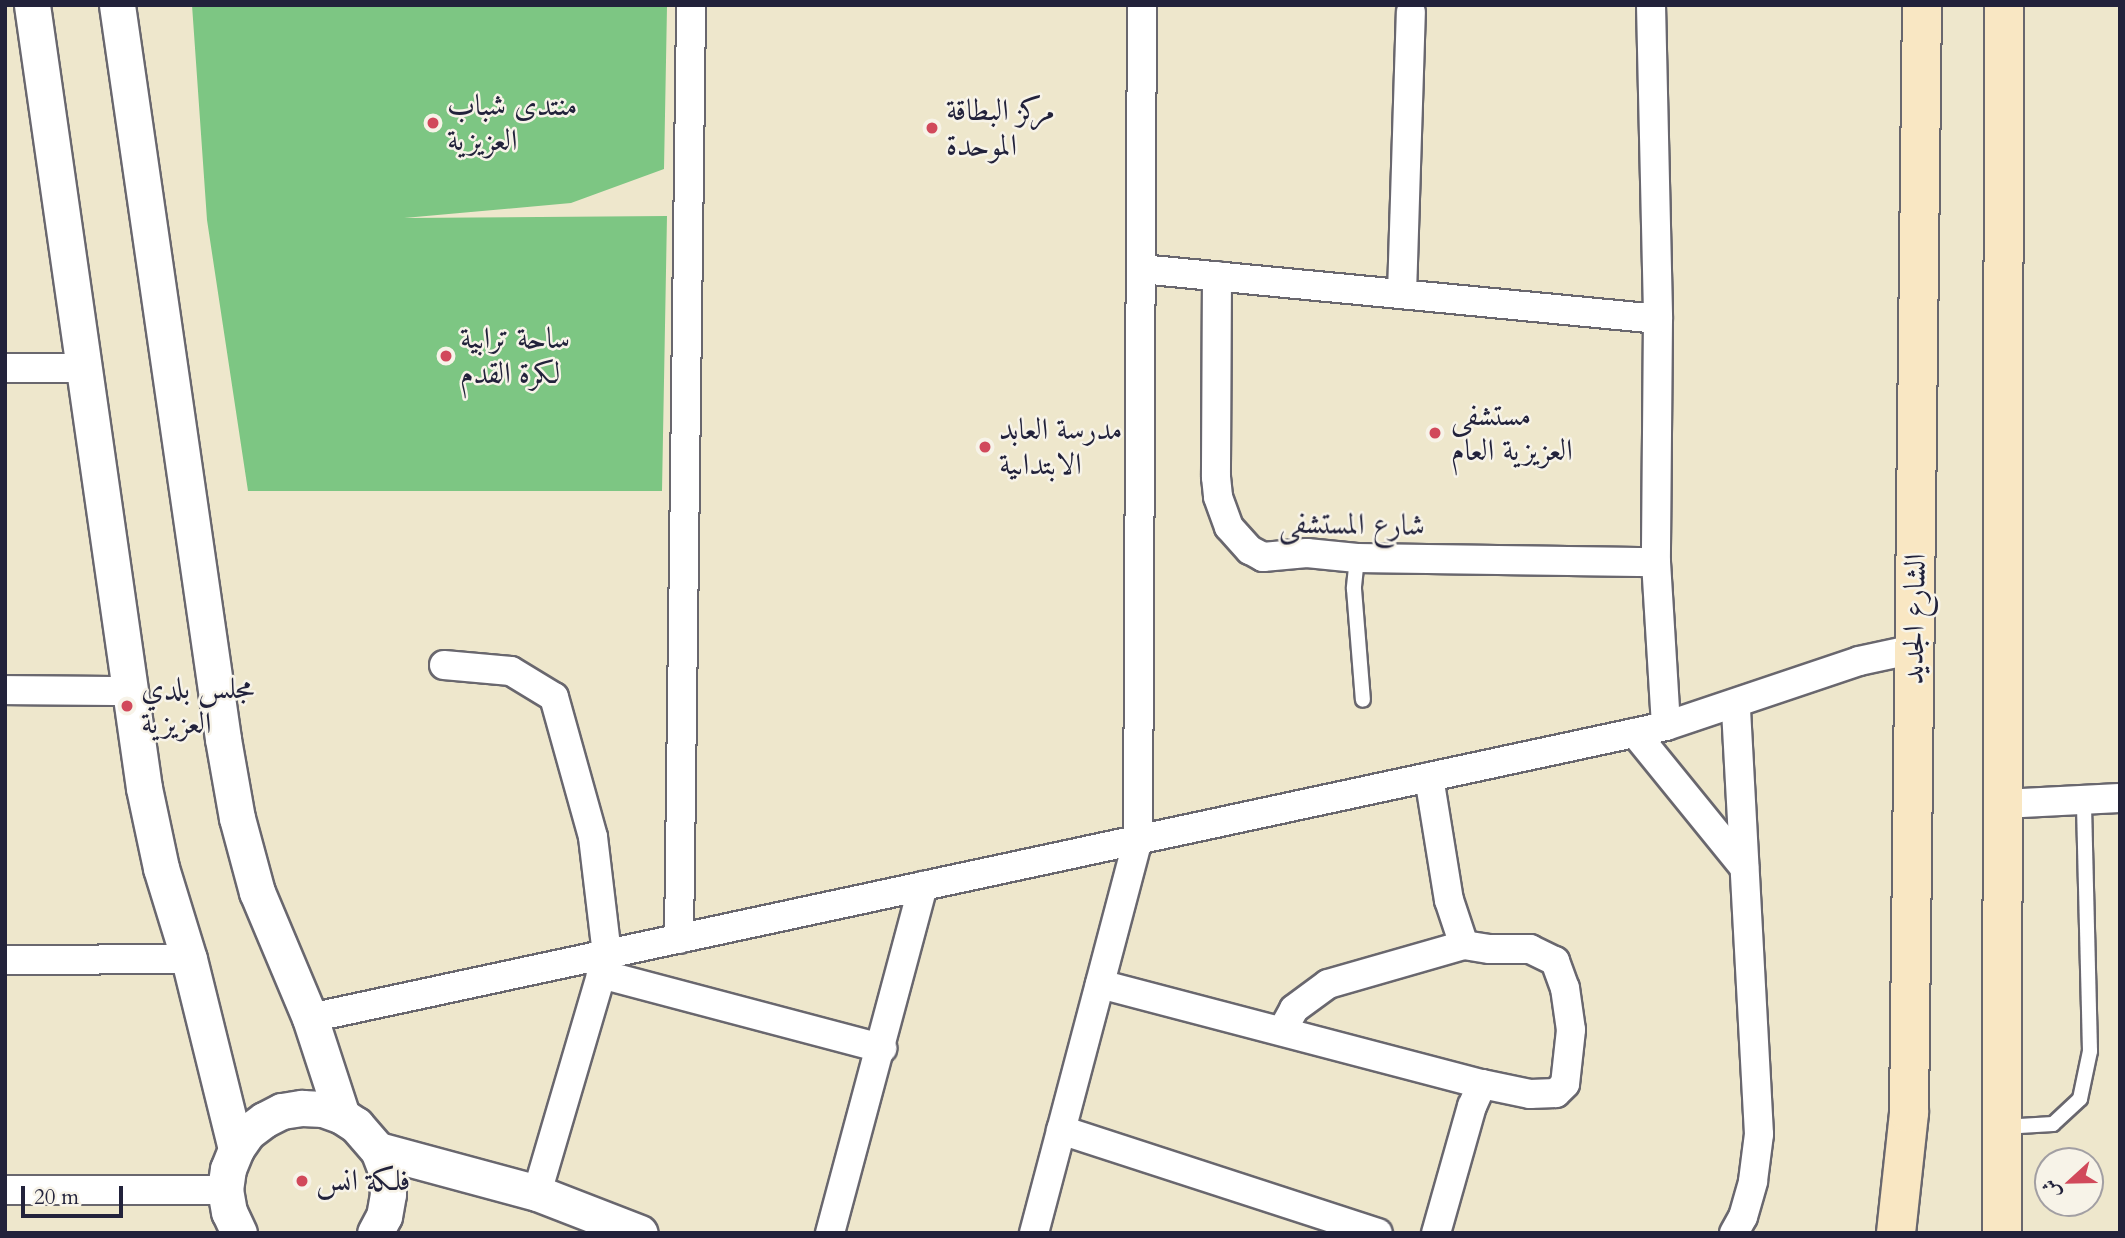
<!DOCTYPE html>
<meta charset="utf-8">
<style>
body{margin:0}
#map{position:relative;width:2125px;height:1238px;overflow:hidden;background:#eee7cc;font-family:Cardo,Amiri,serif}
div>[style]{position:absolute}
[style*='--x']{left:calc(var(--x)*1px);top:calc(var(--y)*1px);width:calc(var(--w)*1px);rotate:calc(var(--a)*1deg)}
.green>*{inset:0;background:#7dc683}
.roads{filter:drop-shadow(2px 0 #69676e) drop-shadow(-2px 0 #69676e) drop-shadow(0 2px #69676e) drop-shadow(0 -2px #69676e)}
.service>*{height:14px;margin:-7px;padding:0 7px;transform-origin:7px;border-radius:7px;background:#fff}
.minor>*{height:28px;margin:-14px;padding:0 14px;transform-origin:14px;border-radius:14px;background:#fff}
.tertiary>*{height:35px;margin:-17.5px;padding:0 17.5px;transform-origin:17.5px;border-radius:17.5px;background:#fff}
.secondary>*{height:38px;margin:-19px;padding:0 19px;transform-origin:19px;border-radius:19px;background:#f9e7c3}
.dots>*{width:19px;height:19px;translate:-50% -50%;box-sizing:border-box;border:4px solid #f7f3e8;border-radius:50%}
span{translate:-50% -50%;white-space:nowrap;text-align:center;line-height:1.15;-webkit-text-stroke:5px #f7f3e8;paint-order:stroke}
.poi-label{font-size:30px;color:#22223b}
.left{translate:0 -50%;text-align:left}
.street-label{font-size:30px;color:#22223b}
.frame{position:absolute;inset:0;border:7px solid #22223b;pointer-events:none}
.north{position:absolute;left:2034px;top:1147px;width:70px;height:70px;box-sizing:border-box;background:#f7f3e8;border:2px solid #a29fa3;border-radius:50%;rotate:248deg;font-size:19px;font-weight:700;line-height:28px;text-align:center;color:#22223b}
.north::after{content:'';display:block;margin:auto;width:24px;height:32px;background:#d1495b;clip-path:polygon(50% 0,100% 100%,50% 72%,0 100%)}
.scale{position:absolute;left:21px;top:1186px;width:102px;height:32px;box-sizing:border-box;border:4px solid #22223b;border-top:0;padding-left:9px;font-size:21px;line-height:24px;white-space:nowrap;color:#22223b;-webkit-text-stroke:5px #f7f3e8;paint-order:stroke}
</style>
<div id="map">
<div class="green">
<div style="clip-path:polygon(192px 5px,667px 7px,664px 169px,571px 203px,404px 218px,667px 216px,662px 491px,248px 491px,207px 220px)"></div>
</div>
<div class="roads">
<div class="service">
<div style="--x:1357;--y:558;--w:31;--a:96"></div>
<div style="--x:1354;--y:589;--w:111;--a:85.4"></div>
<div style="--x:2003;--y:1127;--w:50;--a:-3.4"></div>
<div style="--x:2053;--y:1124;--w:37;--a:-43"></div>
<div style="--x:2080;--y:1099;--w:49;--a:-78.2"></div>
<div style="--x:2090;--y:1051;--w:251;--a:-91.4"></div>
</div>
<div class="minor">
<div style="--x:1651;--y:5;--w:314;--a:88.7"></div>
<div style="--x:1658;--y:319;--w:243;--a:90.5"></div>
<div style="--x:1656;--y:562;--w:164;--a:86.5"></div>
<div style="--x:1141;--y:269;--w:519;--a:5.52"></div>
<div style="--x:1217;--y:276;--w:201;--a:90.3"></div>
<div style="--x:1216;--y:477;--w:20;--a:84"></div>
<div style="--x:1218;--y:497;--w:32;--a:70"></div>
<div style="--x:1229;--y:527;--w:31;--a:48"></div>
<div style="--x:1250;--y:550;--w:15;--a:28"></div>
<div style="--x:1263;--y:557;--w:44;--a:-5.2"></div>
<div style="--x:1307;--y:553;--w:50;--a:5.7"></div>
<div style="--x:1357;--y:558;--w:299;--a:0.8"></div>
<div style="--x:1402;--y:294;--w:282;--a:-88.2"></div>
<div style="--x:5;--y:368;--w:78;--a:0"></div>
<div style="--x:444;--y:665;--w:67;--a:5.1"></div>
<div style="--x:511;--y:671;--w:50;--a:31.2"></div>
<div style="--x:554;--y:697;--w:145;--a:74.4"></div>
<div style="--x:593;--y:837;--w:119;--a:83.2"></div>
<div style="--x:607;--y:955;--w:248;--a:106.4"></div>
<div style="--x:5;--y:690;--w:123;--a:0.5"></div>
<div style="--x:1635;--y:733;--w:173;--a:50.9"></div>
<div style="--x:1429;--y:777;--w:125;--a:80.8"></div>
<div style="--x:1449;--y:900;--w:47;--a:71.6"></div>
<div style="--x:1464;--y:945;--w:26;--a:9"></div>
<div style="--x:1490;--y:949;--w:40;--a:0"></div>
<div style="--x:1530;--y:949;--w:28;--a:26"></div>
<div style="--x:1555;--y:961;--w:29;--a:70"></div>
<div style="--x:1565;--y:988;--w:42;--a:81.9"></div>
<div style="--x:1571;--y:1030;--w:54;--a:96.3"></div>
<div style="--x:1565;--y:1084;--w:13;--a:135"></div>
<div style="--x:1556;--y:1093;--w:26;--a:178"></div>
<div style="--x:1530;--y:1094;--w:49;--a:-168.2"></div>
<div style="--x:1482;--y:1084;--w:24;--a:114"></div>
<div style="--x:1472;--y:1106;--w:132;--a:105.8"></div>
<div style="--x:2002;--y:804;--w:118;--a:-2.9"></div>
<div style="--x:679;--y:939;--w:934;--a:-89.26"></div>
<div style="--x:5;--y:960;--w:184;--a:-0.3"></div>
<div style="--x:601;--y:974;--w:291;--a:14.8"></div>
<div style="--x:1100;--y:984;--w:395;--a:14.7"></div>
<div style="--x:310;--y:1018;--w:1387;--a:-12.15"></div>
<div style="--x:1666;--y:726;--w:204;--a:-18.6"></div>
<div style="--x:1859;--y:661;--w:57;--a:-12.1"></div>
<div style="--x:1282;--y:1031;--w:25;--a:-61"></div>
<div style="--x:1294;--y:1009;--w:42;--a:-36.3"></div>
<div style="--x:1328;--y:984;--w:141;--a:-16"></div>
<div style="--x:1061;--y:1130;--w:333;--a:18"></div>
<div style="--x:5;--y:1190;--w:220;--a:0"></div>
<div style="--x:830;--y:1233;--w:359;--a:-75"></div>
<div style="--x:1034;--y:1233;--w:407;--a:-75.2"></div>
<div style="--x:1138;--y:840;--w:835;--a:-89.73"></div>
<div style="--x:1734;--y:1233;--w:18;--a:-61"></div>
<div style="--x:1743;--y:1217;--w:37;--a:-74"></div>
<div style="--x:1753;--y:1181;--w:47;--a:-82.7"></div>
<div style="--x:1759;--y:1134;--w:431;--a:-93.1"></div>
</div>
<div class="tertiary">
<div style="--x:32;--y:5;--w:791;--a:81.86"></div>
<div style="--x:144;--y:788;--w:82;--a:78"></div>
<div style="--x:161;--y:868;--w:95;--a:72.9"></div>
<div style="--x:189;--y:959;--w:196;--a:76.1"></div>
<div style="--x:117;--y:5;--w:742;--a:81.78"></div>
<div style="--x:223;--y:739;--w:80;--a:80"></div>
<div style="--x:237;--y:818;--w:77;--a:74.9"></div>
<div style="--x:257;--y:892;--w:137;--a:67.2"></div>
<div style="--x:310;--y:1018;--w:103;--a:71.9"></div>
<div style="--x:378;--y:1150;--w:165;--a:15.1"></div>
<div style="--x:537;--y:1193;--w:110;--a:21.2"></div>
<div style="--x:239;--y:1233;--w:23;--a:-115"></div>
<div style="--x:229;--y:1212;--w:22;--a:-100"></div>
<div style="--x:225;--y:1190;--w:21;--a:-82"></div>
<div style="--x:228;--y:1169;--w:22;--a:-68"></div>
<div style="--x:236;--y:1149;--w:21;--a:-55"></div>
<div style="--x:248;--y:1132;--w:20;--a:-37"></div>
<div style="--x:264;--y:1120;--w:20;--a:-27"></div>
<div style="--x:282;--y:1111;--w:20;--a:-9"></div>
<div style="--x:302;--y:1108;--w:21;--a:3"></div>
<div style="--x:323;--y:1109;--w:20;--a:20"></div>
<div style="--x:342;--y:1116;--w:17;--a:33"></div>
<div style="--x:356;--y:1125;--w:33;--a:49"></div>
<div style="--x:378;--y:1150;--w:22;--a:69"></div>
<div style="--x:386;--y:1171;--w:23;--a:85"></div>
<div style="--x:388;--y:1194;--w:22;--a:100"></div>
<div style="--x:384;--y:1216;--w:19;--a:118"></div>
</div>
<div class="secondary">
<div style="--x:1896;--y:1233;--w:121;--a:-83.8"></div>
<div style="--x:1909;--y:1113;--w:1108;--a:-89.33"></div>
<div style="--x:2002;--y:1233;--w:1228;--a:-89.91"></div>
</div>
</div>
<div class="dots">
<div style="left:433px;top:123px;background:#d1495b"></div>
<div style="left:932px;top:128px;background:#d1495b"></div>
<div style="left:446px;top:356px;background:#d1495b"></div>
<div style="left:1435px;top:433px;background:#d1495b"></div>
<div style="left:985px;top:447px;background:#d1495b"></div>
<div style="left:127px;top:706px;background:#d1495b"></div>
<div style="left:302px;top:1181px;background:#d1495b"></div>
</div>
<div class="poi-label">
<span class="left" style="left:447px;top:123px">منتدى شباب<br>العزيزية</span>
<span class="left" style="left:946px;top:128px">مركز البطاقة<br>الموحدة</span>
<span class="left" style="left:460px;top:356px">ساحة ترابية<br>لكرة القدم</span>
<span class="left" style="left:1451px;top:433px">مستشفى<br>العزيزية العام</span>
<span class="left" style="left:999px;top:447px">مدرسة العابد<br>الابتداىية</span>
<span class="left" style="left:141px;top:706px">مجلس بلدي<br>العزيزية</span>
<span class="left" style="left:316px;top:1181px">فلكة انس</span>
</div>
<div class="street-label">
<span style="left:1352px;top:525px;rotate:1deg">شارع المستشفى</span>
<span style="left:1915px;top:619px;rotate:-89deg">الشارع الجديد</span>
</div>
<div class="frame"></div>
<div class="north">ش</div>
<div class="scale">20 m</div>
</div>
